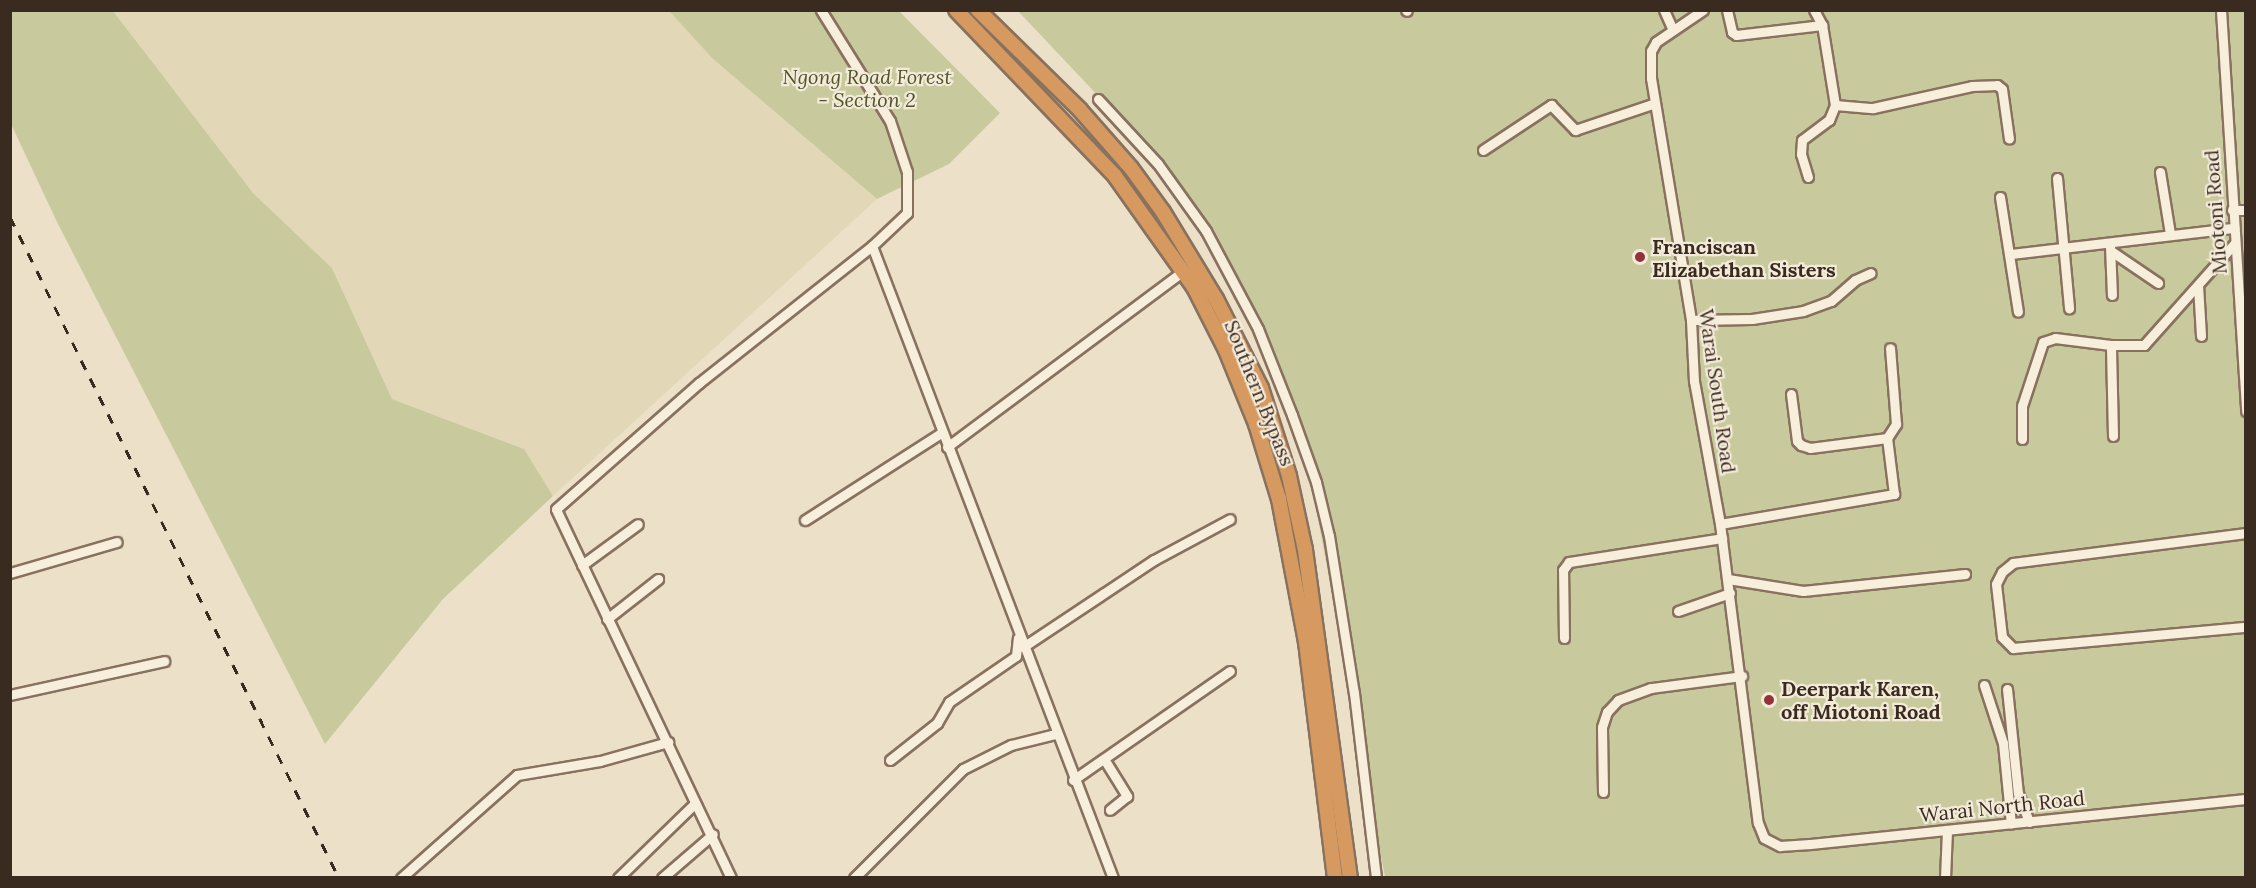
<!DOCTYPE html>
<style>
body{margin:0}
#map{position:relative;width:2256px;height:888px;overflow:hidden;background:#ece0c9;font-family:Lora,serif}
div>[style]{position:absolute}
[style*='--x']{left:calc(var(--x)*1px);top:calc(var(--y)*1px);width:calc(var(--w)*1px);rotate:calc(var(--a)*1deg)}
.farmland>*{inset:0;background:#e2d8b7}
.green>*{inset:0;background:#c8ca9d}
.roads{filter:drop-shadow(2px 0 #88725f) drop-shadow(-2px 0 #88725f) drop-shadow(0 2px #88725f) drop-shadow(0 -2px #88725f)}
.minor>*{height:9px;margin:-4.5px;padding:0 4.5px;transform-origin:4.5px;border-radius:4.5px;background:#f7eedc}
.highway>*{height:14px;margin:-7px;padding:0 7px;transform-origin:7px;border-radius:7px;background:#d69a60}
.rail>*{height:3px;margin-top:-1.5px;transform-origin:0;background:repeating-linear-gradient(90deg,#3a2b21 0 10px,transparent 0 20px)}
.dots>*{width:16px;height:16px;translate:-50% -50%;box-sizing:border-box;border:3px solid #f4ead9;border-radius:50%}
span{translate:-50% -50%;white-space:nowrap;text-align:center;line-height:1.15;-webkit-text-stroke:4.5px #f4ead9;paint-order:stroke}
.park-label{font-size:20px;color:#4d5529;font-style:italic}
.street-label{font-size:20px;color:#3a2b21}
.poi-label{font-size:20px;color:#3a2b21;font-weight:700}
.left{translate:0 -50%;text-align:left}
.frame{position:absolute;inset:0;border:12px solid #3a2b21;pointer-events:none}
</style>
<div id="map">
<div class="farmland">
<div style="clip-path:polygon(113px 11px,669px 11px,713px 59px,877px 199px,553px 496px,524px 449px,392px 399px,332px 268px,253px 193px)"></div>
</div>
<div class="green">
<div style="clip-path:polygon(10px 11px,113px 11px,253px 193px,332px 268px,392px 399px,524px 449px,553px 496px,443px 599px,325px 744px,57px 222px,11px 124px)"></div>
<div style="clip-path:polygon(669px 11px,899px 11px,1000px 113px,949px 164px,877px 199px,713px 59px)"></div>
<div style="clip-path:polygon(1018px 11px,2245px 11px,2245px 877px,1385px 877px,1304px 444px,1263px 329px,1200px 221px,1102px 100px)"></div>
</div>
<div class="roads">
<div class="minor">
<div style="--x:1406;--y:10;--w:1;--a:45"></div>
<div style="--x:1664;--y:10;--w:20;--a:66"></div>
<div style="--x:1703;--y:10;--w:57;--a:145.8"></div>
<div style="--x:1656;--y:42;--w:10;--a:119"></div>
<div style="--x:1651;--y:51;--w:27;--a:90"></div>
<div style="--x:1651;--y:78;--w:245;--a:80.6"></div>
<div style="--x:1691;--y:320;--w:61;--a:87.2"></div>
<div style="--x:1694;--y:381;--w:145;--a:79.7"></div>
<div style="--x:1720;--y:524;--w:301;--a:82.8"></div>
<div style="--x:1758;--y:823;--w:16;--a:68"></div>
<div style="--x:1764;--y:838;--w:18;--a:27"></div>
<div style="--x:1780;--y:846;--w:30;--a:-4"></div>
<div style="--x:1810;--y:844;--w:438;--a:-5.9"></div>
<div style="--x:1727;--y:10;--w:23;--a:77"></div>
<div style="--x:1732;--y:32;--w:5;--a:37"></div>
<div style="--x:1736;--y:35;--w:87;--a:-6.6"></div>
<div style="--x:2221;--y:10;--w:402;--a:86.4"></div>
<div style="--x:1098;--y:99;--w:88;--a:47.3"></div>
<div style="--x:1158;--y:164;--w:82;--a:54.4"></div>
<div style="--x:1206;--y:231;--w:111;--a:62"></div>
<div style="--x:1258;--y:329;--w:92;--a:68.4"></div>
<div style="--x:1292;--y:415;--w:71;--a:70.3"></div>
<div style="--x:1316;--y:482;--w:56;--a:76.5"></div>
<div style="--x:1329;--y:536;--w:159;--a:81"></div>
<div style="--x:1354;--y:693;--w:186;--a:83.2"></div>
<div style="--x:1835;--y:105;--w:38;--a:5"></div>
<div style="--x:1873;--y:108;--w:101;--a:-12.5"></div>
<div style="--x:1972;--y:86;--w:25;--a:-2"></div>
<div style="--x:1997;--y:85;--w:6;--a:39"></div>
<div style="--x:2002;--y:89;--w:50;--a:82"></div>
<div style="--x:1483;--y:150;--w:82;--a:-33.5"></div>
<div style="--x:1551;--y:105;--w:35;--a:46"></div>
<div style="--x:1575;--y:130;--w:84;--a:-18.6"></div>
<div style="--x:2160;--y:172;--w:63;--a:80.8"></div>
<div style="--x:1808;--y:177;--w:24;--a:-107"></div>
<div style="--x:1801;--y:154;--w:14;--a:-86"></div>
<div style="--x:1802;--y:140;--w:34;--a:-37"></div>
<div style="--x:1829;--y:120;--w:16;--a:-68"></div>
<div style="--x:1835;--y:105;--w:81;--a:-99.2"></div>
<div style="--x:1822;--y:25;--w:17;--a:-118"></div>
<div style="--x:2057;--y:178;--w:131;--a:84.7"></div>
<div style="--x:2000;--y:197;--w:116;--a:81.1"></div>
<div style="--x:2232;--y:210;--w:14;--a:0"></div>
<div style="--x:872;--y:246;--w:676;--a:69.13"></div>
<div style="--x:2110;--y:246;--w:49;--a:87.7"></div>
<div style="--x:2111;--y:251;--w:57;--a:34.2"></div>
<div style="--x:2011;--y:254;--w:225;--a:-6.7"></div>
<div style="--x:2198;--y:285;--w:51;--a:86.6"></div>
<div style="--x:1691;--y:320;--w:61;--a:-0.9"></div>
<div style="--x:1752;--y:319;--w:52;--a:-8.9"></div>
<div style="--x:1803;--y:311;--w:30;--a:-20"></div>
<div style="--x:1831;--y:301;--w:32;--a:-41"></div>
<div style="--x:1855;--y:280;--w:17;--a:-24"></div>
<div style="--x:1791;--y:394;--w:47;--a:82.7"></div>
<div style="--x:1797;--y:441;--w:6;--a:45"></div>
<div style="--x:1801;--y:445;--w:9;--a:18"></div>
<div style="--x:1810;--y:448;--w:78;--a:-7.4"></div>
<div style="--x:2113;--y:436;--w:91;--a:-91.3"></div>
<div style="--x:2111;--y:345;--w:33;--a:0"></div>
<div style="--x:2144;--y:345;--w:137;--a:-48.3"></div>
<div style="--x:2022;--y:439;--w:33;--a:-90"></div>
<div style="--x:2022;--y:406;--w:67;--a:-71.8"></div>
<div style="--x:2043;--y:342;--w:13;--a:-18"></div>
<div style="--x:2055;--y:338;--w:56;--a:7.1"></div>
<div style="--x:947;--y:447;--w:294;--a:-36.7"></div>
<div style="--x:805;--y:520;--w:161;--a:-32.6"></div>
<div style="--x:1720;--y:524;--w:177;--a:-9.8"></div>
<div style="--x:1894;--y:494;--w:56;--a:-97.1"></div>
<div style="--x:1887;--y:438;--w:17;--a:-57"></div>
<div style="--x:1896;--y:424;--w:76;--a:-94.5"></div>
<div style="--x:2246;--y:533;--w:235;--a:172.7"></div>
<div style="--x:2013;--y:563;--w:14;--a:141"></div>
<div style="--x:2002;--y:572;--w:13;--a:117"></div>
<div style="--x:1996;--y:584;--w:53;--a:83.5"></div>
<div style="--x:2002;--y:637;--w:16;--a:45"></div>
<div style="--x:2013;--y:648;--w:234;--a:-5.2"></div>
<div style="--x:582;--y:565;--w:69;--a:-36.2"></div>
<div style="--x:10;--y:573;--w:111;--a:-16.2"></div>
<div style="--x:1728;--y:579;--w:76;--a:9.1"></div>
<div style="--x:1803;--y:591;--w:163;--a:-6"></div>
<div style="--x:1678;--y:611;--w:55;--a:-19.1"></div>
<div style="--x:607;--y:619;--w:65;--a:-38.1"></div>
<div style="--x:1564;--y:638;--w:68;--a:-90.8"></div>
<div style="--x:1563;--y:570;--w:10;--a:-53"></div>
<div style="--x:1569;--y:562;--w:155;--a:-8.9"></div>
<div style="--x:1023;--y:647;--w:157;--a:-33.6"></div>
<div style="--x:1154;--y:560;--w:86;--a:-28.3"></div>
<div style="--x:1984;--y:685;--w:61;--a:71.9"></div>
<div style="--x:2003;--y:743;--w:81;--a:84.4"></div>
<div style="--x:2007;--y:689;--w:105;--a:84"></div>
<div style="--x:2018;--y:793;--w:31;--a:69"></div>
<div style="--x:10;--y:695;--w:158;--a:-12.4"></div>
<div style="--x:1104;--y:759;--w:44;--a:58.1"></div>
<div style="--x:1127;--y:796;--w:22;--a:141"></div>
<div style="--x:890;--y:760;--w:60;--a:-38.2"></div>
<div style="--x:937;--y:723;--w:24;--a:-60"></div>
<div style="--x:949;--y:702;--w:81;--a:-34.5"></div>
<div style="--x:1016;--y:656;--w:18;--a:-84"></div>
<div style="--x:1073;--y:780;--w:191;--a:-34.8"></div>
<div style="--x:1603;--y:792;--w:65;--a:-90.9"></div>
<div style="--x:1602;--y:727;--w:16;--a:-72"></div>
<div style="--x:1607;--y:712;--w:16;--a:-47"></div>
<div style="--x:1618;--y:700;--w:35;--a:-20"></div>
<div style="--x:1651;--y:688;--w:92;--a:-7.5"></div>
<div style="--x:401;--y:878;--w:155;--a:-41.6"></div>
<div style="--x:517;--y:775;--w:84;--a:-9.6"></div>
<div style="--x:600;--y:761;--w:71;--a:-15.6"></div>
<div style="--x:618;--y:878;--w:107;--a:-44.2"></div>
<div style="--x:662;--y:878;--w:67;--a:-40.8"></div>
<div style="--x:731;--y:878;--w:408;--a:-115.4"></div>
<div style="--x:556;--y:509;--w:191;--a:-41.4"></div>
<div style="--x:699;--y:383;--w:221;--a:-38.4"></div>
<div style="--x:872;--y:246;--w:48;--a:-43.3"></div>
<div style="--x:907;--y:213;--w:41;--a:-90"></div>
<div style="--x:907;--y:172;--w:54;--a:-108.4"></div>
<div style="--x:890;--y:121;--w:131;--a:-121.9"></div>
<div style="--x:854;--y:878;--w:154;--a:-45"></div>
<div style="--x:963;--y:769;--w:54;--a:-26.6"></div>
<div style="--x:1011;--y:745;--w:45;--a:-14"></div>
<div style="--x:1945;--y:878;--w:48;--a:-87.6"></div>
</div>
<div class="highway">
<div style="--x:956;--y:10;--w:230;--a:46.2"></div>
<div style="--x:1115;--y:176;--w:136;--a:54.6"></div>
<div style="--x:1194;--y:287;--w:71;--a:63.1"></div>
<div style="--x:1226;--y:350;--w:80;--a:67.9"></div>
<div style="--x:1256;--y:424;--w:78;--a:73"></div>
<div style="--x:1279;--y:499;--w:146;--a:79.3"></div>
<div style="--x:1306;--y:642;--w:238;--a:83"></div>
<div style="--x:978;--y:10;--w:143;--a:44.4"></div>
<div style="--x:1080;--y:110;--w:77;--a:48.7"></div>
<div style="--x:1131;--y:168;--w:54;--a:54"></div>
<div style="--x:1163;--y:212;--w:102;--a:58.7"></div>
<div style="--x:1216;--y:299;--w:100;--a:63.2"></div>
<div style="--x:1261;--y:388;--w:92;--a:72.3"></div>
<div style="--x:1289;--y:476;--w:76;--a:77.8"></div>
<div style="--x:1305;--y:550;--w:331;--a:82.2"></div>
</div>
</div>
<div class="rail">
<div style="--x:10;--y:217;--w:738;--a:63.54"></div>
</div>
<div class="dots">
<div style="left:1640px;top:257px;background:#943239"></div>
<div style="left:1769px;top:700px;background:#943239"></div>
</div>
<div class="park-label">
<span style="left:867px;top:88px">Ngong Road Forest<br>- Section 2</span>
</div>
<div class="street-label">
<span style="left:2215px;top:212px;rotate:-94deg">Miotoni Road</span>
<span style="left:1718px;top:391px;rotate:82deg">Warai South Road</span>
<span style="left:1260px;top:393px;rotate:68deg">Southern Bypass</span>
<span style="left:2002px;top:806px;rotate:-6deg">Warai North Road</span>
</div>
<div class="poi-label">
<span class="left" style="left:1652px;top:258px">Franciscan<br>Elizabethan Sisters</span>
<span class="left" style="left:1781px;top:700px">Deerpark Karen,<br>off Miotoni Road</span>
</div>
<div class="frame"></div>
</div>
